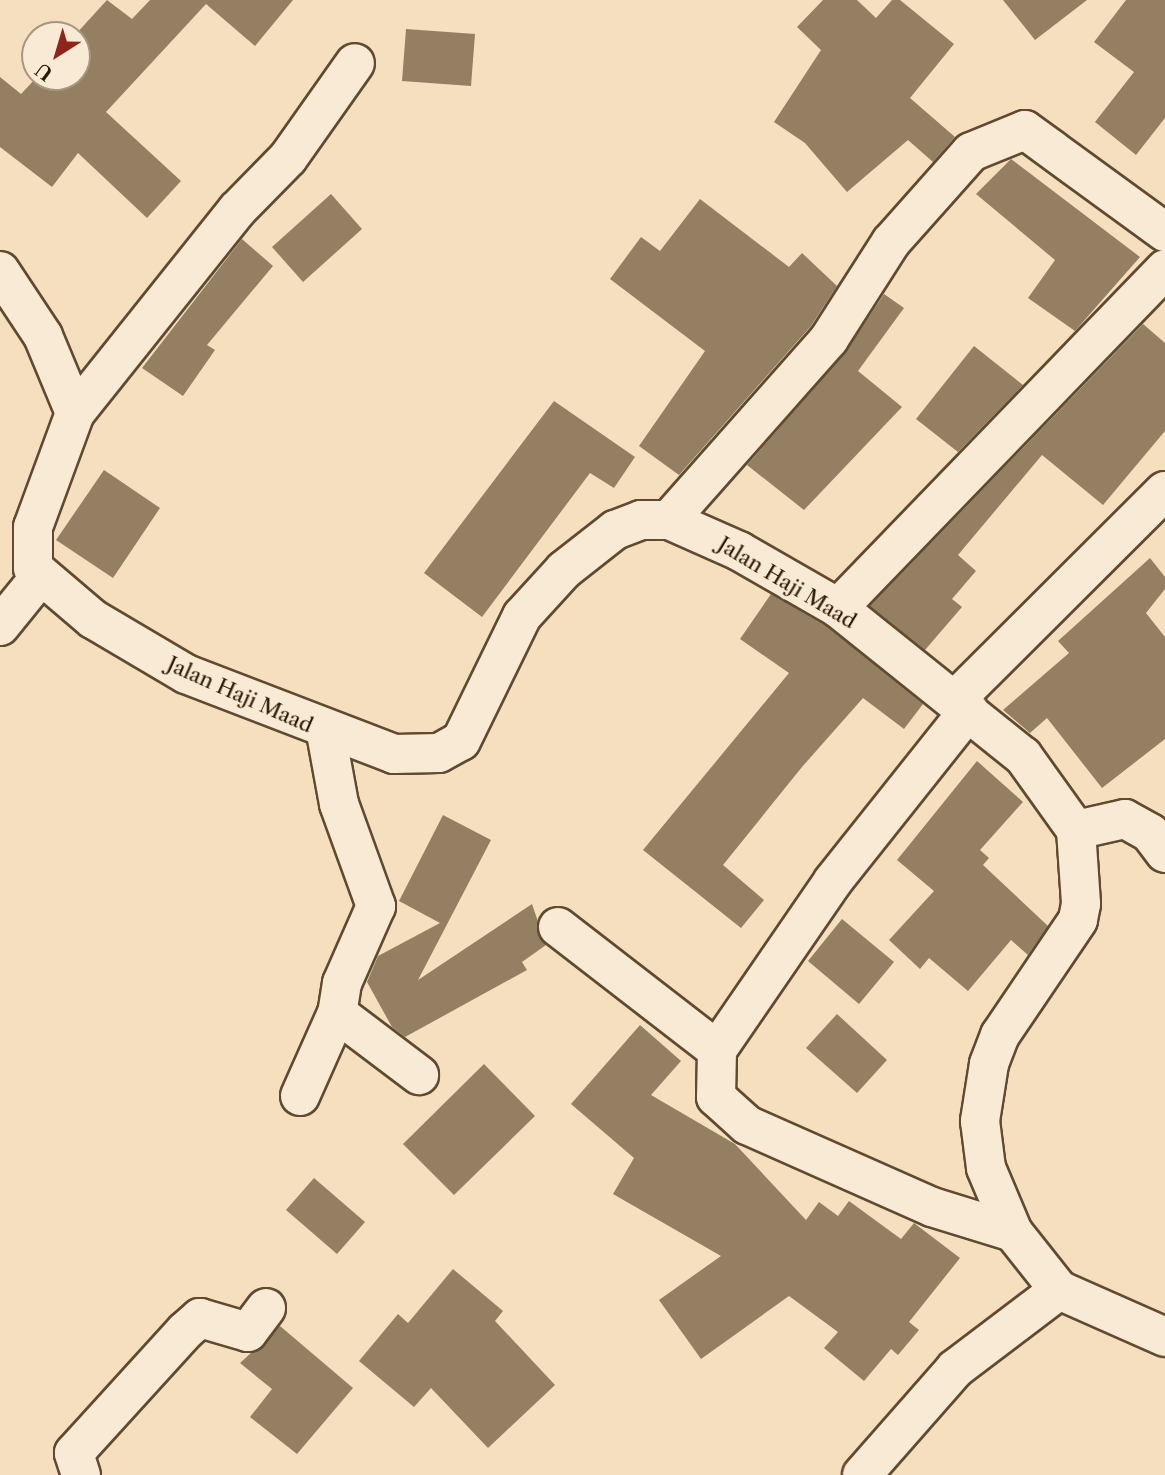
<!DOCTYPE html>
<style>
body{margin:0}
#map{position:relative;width:1165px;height:1475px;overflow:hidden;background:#f5dfbe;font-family:"Libre Caslon Text",serif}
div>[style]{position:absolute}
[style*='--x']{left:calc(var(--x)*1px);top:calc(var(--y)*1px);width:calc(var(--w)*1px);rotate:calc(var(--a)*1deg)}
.building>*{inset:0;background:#957f63}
.roads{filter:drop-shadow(2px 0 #604a30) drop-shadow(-2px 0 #604a30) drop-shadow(0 2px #604a30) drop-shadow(0 -2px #604a30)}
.minor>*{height:38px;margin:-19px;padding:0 19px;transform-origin:19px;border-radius:19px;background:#f8ead5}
span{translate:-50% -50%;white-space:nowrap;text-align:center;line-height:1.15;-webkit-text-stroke:7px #f8ead5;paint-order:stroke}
.street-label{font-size:21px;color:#2e1800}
.north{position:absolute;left:21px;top:21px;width:70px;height:70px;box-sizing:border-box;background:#f8ead5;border:2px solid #a79680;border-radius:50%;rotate:217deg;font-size:19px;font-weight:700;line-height:28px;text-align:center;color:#2e1800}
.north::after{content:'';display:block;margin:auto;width:24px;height:32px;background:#8f2418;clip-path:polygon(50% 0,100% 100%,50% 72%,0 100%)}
</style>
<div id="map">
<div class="building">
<div style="clip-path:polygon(107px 0,132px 19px,150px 0,293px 0,255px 46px,206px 4px,106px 112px,181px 181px,147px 218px,78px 153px,52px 187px,0 147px,0 77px,21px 94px,37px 77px,77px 77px,75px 35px)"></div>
<div style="clip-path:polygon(823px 0,857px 0,876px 18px,892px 0,900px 0,954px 44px,910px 98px,955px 137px,933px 162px,908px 140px,847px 192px,805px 143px,774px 122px,821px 50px,797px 27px)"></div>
<div style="clip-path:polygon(1003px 0,1087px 0,1035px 40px)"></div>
<div style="clip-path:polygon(1126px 0,1165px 0,1165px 118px,1136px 155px,1095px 122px,1134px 72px,1094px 42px)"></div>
<div style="clip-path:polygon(406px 29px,475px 34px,471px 86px,402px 81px)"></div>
<div style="clip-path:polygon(1011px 159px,1140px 257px,1075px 331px,1028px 298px,1055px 260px,976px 194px)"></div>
<div style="clip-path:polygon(331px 194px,362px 229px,303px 282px,272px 247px)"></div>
<div style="clip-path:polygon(700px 199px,789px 267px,802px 253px,837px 286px,811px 326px,679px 475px,639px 446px,705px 351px,610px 279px,641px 237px,660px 251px)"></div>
<div style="clip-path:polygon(242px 239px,273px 266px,207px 345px,215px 350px,183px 396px,142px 368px)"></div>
<div style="clip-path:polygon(884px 294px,904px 308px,858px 371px,902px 407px,804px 510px,747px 465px,845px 353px)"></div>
<div style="clip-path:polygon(1143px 324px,1165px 343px,1165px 431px,1103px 505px,1042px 455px,958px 555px,976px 571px,952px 599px,962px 607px,925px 650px,870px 606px)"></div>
<div style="clip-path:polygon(974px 346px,1023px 385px,958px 452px,916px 419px)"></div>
<div style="clip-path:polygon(554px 401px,635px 457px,614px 488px,590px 473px,482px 617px,424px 573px)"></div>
<div style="clip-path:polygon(104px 470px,160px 508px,113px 578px,56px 540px)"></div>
<div style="clip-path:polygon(1150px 558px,1165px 577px,1165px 589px,1146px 613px,1165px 637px,1165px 739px,1102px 788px,1047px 718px,1030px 733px,1003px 710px,1069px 653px,1058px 641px)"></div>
<div style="clip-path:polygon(771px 594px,826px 626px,923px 704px,904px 729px,863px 698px,802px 767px,723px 865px,764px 900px,741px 928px,643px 850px,789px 673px,740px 639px)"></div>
<div style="clip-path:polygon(977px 761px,1023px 802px,980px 850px,989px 858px,983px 865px,1048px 926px,1028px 955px,1011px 940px,968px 991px,929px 958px,920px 969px,889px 940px,934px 891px,897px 860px)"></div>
<div style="clip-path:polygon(443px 815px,491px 840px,418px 980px,532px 904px,546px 945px,522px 962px,527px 970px,405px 1037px,392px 1027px,367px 982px,378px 956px,440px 923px,399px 901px)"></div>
<div style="clip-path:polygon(842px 919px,894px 962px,859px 1004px,808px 961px)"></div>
<div style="clip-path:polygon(837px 1014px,887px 1060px,857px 1093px,806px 1048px)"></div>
<div style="clip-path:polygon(640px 1025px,681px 1061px,651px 1095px,735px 1144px,806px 1220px,819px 1202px,838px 1216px,849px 1201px,901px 1239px,914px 1223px,960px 1258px,909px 1322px,919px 1330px,898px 1355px,891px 1349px,864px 1381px,824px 1348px,838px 1332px,789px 1296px,701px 1359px,659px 1300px,721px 1256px,613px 1194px,634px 1158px,571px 1104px)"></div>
<div style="clip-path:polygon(484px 1064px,535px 1116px,454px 1195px,403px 1144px)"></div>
<div style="clip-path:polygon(314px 1178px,365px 1222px,337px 1254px,286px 1210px)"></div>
<div style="clip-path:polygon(453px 1269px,503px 1311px,495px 1321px,555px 1385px,488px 1448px,431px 1388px,414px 1407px,359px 1361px,398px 1314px,408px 1323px)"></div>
<div style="clip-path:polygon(280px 1326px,353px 1388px,297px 1454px,250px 1417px,272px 1389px,240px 1363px)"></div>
</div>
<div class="roads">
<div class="minor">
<div style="--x:0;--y:271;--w:78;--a:56.5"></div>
<div style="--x:43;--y:336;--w:83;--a:67.4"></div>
<div style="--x:75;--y:413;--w:121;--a:110.2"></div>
<div style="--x:33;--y:527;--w:41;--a:90"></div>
<div style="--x:33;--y:568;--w:79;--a:40.4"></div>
<div style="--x:93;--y:619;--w:108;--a:30.6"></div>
<div style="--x:186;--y:674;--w:223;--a:21"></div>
<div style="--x:394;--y:754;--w:45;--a:-1.3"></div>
<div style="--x:439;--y:753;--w:25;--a:-29"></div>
<div style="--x:461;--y:741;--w:139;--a:-64"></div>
<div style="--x:522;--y:616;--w:62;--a:-47.6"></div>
<div style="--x:564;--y:570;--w:65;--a:-38.1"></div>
<div style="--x:615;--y:530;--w:28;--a:-21"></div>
<div style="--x:641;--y:520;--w:28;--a:0"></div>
<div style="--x:669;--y:520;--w:77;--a:23.9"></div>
<div style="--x:739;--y:551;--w:114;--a:29.9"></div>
<div style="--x:838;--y:608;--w:237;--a:38.7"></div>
<div style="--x:1023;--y:756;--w:91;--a:54.4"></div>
<div style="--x:1076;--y:830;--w:74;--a:86.1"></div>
<div style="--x:1081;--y:904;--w:16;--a:101"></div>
<div style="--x:1078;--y:920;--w:139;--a:124.1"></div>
<div style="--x:1000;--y:1035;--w:31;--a:111"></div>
<div style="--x:989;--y:1064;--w:58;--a:99"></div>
<div style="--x:980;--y:1121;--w:47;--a:82.7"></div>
<div style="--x:986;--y:1168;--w:69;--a:67.1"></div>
<div style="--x:1013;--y:1232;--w:74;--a:51.6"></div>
<div style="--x:1059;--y:1290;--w:116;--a:23.9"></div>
<div style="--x:75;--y:413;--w:260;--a:-51.4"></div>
<div style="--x:237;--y:210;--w:73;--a:-45.6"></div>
<div style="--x:288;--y:158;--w:116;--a:-54.8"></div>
<div style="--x:669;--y:520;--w:242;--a:-48.5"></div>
<div style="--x:829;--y:339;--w:115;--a:-57.4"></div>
<div style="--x:891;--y:242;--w:120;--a:-48.4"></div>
<div style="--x:971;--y:152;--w:58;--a:-22.2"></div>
<div style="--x:1025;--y:130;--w:173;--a:36.1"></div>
<div style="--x:838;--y:608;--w:471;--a:-46"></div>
<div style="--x:0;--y:626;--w:62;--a:-50.9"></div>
<div style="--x:955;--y:700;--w:296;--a:-44.9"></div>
<div style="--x:326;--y:733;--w:72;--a:79.6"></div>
<div style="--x:339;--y:804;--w:109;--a:70.1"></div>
<div style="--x:376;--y:906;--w:84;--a:113.8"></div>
<div style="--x:342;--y:983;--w:30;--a:99"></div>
<div style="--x:337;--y:1013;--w:103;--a:37.1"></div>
<div style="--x:1076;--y:830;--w:50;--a:-12.7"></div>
<div style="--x:1125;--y:819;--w:29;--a:29"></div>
<div style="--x:1150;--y:833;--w:25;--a:53"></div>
<div style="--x:558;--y:927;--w:201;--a:37.7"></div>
<div style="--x:717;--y:1050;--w:47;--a:91.2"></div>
<div style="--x:716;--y:1097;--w:42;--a:42.1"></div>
<div style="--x:747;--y:1125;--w:202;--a:23.9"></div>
<div style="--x:932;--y:1207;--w:85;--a:17.2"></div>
<div style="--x:717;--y:1050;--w:205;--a:-55.5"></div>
<div style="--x:833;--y:881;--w:218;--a:-51.5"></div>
<div style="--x:300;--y:1096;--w:91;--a:-66"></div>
<div style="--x:81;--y:1475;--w:23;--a:-108"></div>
<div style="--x:74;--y:1453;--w:165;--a:-47.7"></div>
<div style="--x:185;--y:1331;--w:20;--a:-41"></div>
<div style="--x:200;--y:1318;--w:50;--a:16.3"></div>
<div style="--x:248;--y:1332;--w:30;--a:-53"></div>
<div style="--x:862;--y:1475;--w:141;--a:-48.7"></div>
<div style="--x:955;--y:1369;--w:131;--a:-37.2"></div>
</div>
</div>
<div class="street-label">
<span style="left:787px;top:583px;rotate:31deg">Jalan Haji Maad</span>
<span style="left:240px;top:695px;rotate:24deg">Jalan Haji Maad</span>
</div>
<div class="north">U</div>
</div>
